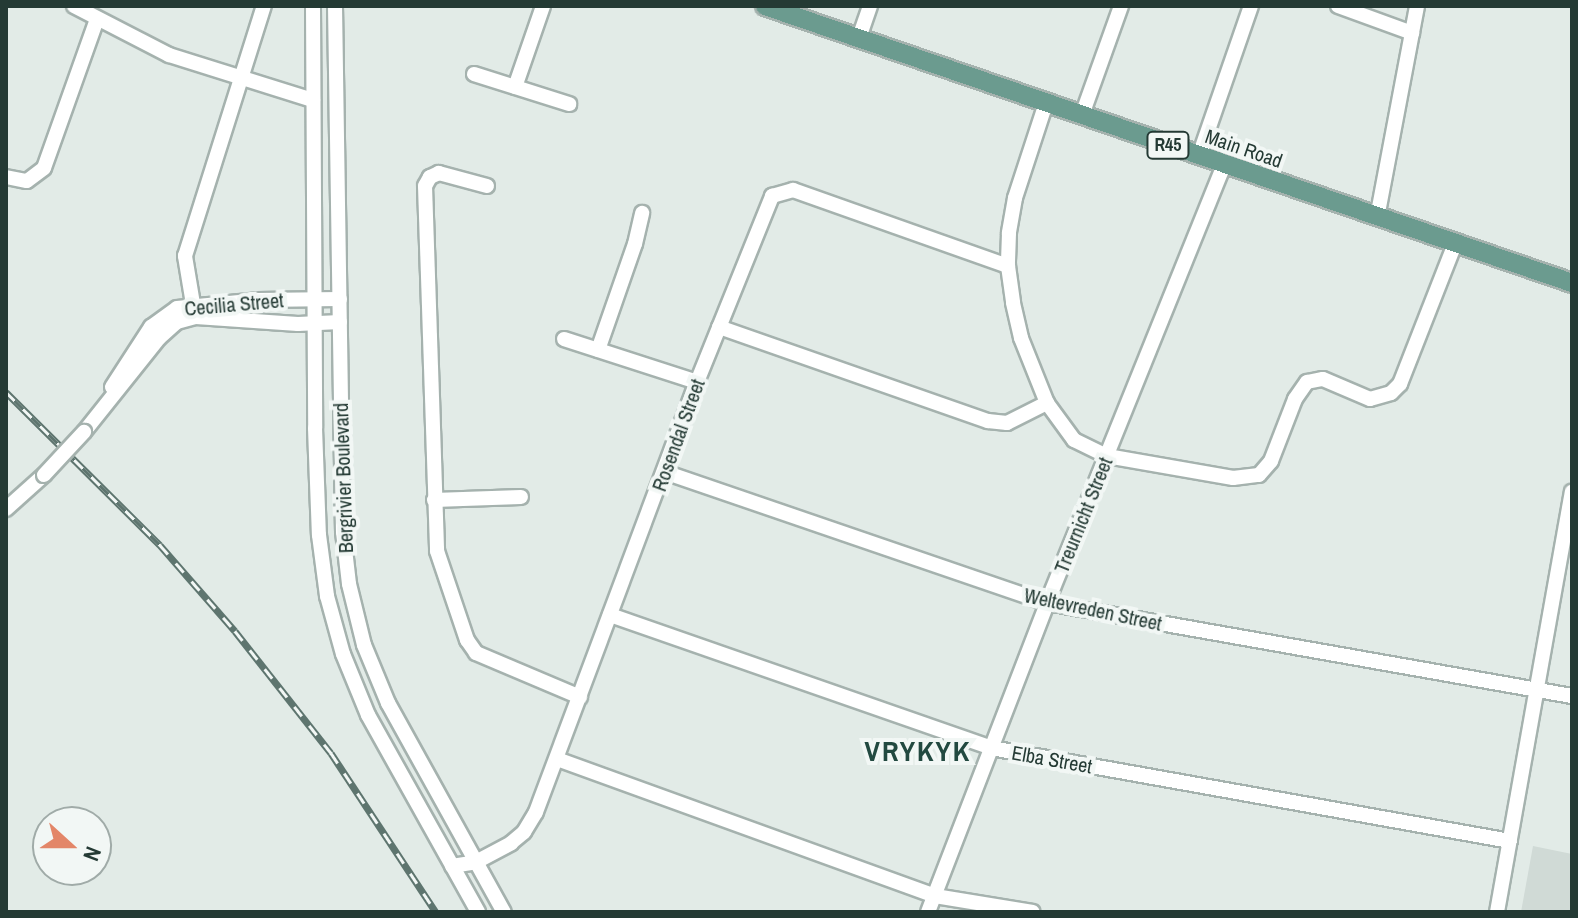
<!DOCTYPE html>
<style>
body{margin:0}
#map{position:relative;width:1578px;height:918px;overflow:hidden;background:#e2ebe7;font-family:"Archivo Narrow",sans-serif}
div>[style]{position:absolute}
[style*='--x']{left:calc(var(--x)*1px);top:calc(var(--y)*1px);width:calc(var(--w)*1px);rotate:calc(var(--a)*1deg)}
.built>*{inset:0;background:#d0dad6}
.roads{filter:drop-shadow(2px 0 #a5b2ae) drop-shadow(-2px 0 #a5b2ae) drop-shadow(0 2px #a5b2ae) drop-shadow(0 -2px #a5b2ae)}
.minor>*{height:14px;margin:-7px;padding:0 7px;transform-origin:7px;border-radius:7px;background:#fff}
.major>*{height:18px;margin:-9px;padding:0 9px;transform-origin:9px;border-radius:9px;background:#6b9b8f}
.rail>*{height:7px;margin-top:-3.5px;transform-origin:0;background:repeating-linear-gradient(90deg,#f2f7f5 0 12px,#5e756f 0 24px);box-sizing:border-box;border-block:2px solid #5e756f}
.bridges{filter:drop-shadow(2px 0 #a5b2ae) drop-shadow(-2px 0 #a5b2ae) drop-shadow(0 2px #a5b2ae) drop-shadow(0 -2px #a5b2ae)}
.minor-bridge>*{height:14px;margin:-7px;padding:0 7px;transform-origin:7px;border-radius:7px;background:#fff}
span{translate:-50% -50%;white-space:nowrap;text-align:center;line-height:1.15;-webkit-text-stroke:8px #f2f7f5;paint-order:stroke}
.shield-label span{padding:2px 6px;background:#f2f7f5;border:2px solid;border-radius:6px;-webkit-text-stroke-width:0}
.shield-label{font-size:18px;color:#243a34;font-weight:700}
.street-label{font-size:20px;color:#243a34}
.district-label{font-size:28px;color:#224940;font-weight:700;letter-spacing:2px}
.frame{position:absolute;inset:0;border:8px solid #243a34;pointer-events:none}
.north{position:absolute;left:32px;top:806px;width:80px;height:80px;box-sizing:border-box;background:#f2f7f5;border:2px solid #a0aba8;border-radius:50%;rotate:111deg;font-size:22px;font-weight:700;line-height:32px;text-align:center;color:#243a34}
.north::after{content:'';display:block;margin:auto;width:28px;height:36px;background:#e38668;clip-path:polygon(50% 0,100% 100%,50% 72%,0 100%)}
</style>
<div id="map">
<div class="built">
<div style="clip-path:polygon(1533px 846px,1572px 854px,1572px 912px,1521px 912px)"></div>
</div>
<div class="roads">
<div class="minor">
<div style="--x:74;--y:6;--w:107;--a:27.3"></div>
<div style="--x:169;--y:55;--w:151;--a:17.4"></div>
<div style="--x:313;--y:6;--w:422;--a:89.7"></div>
<div style="--x:315;--y:428;--w:107;--a:87.9"></div>
<div style="--x:319;--y:535;--w:62;--a:82.5"></div>
<div style="--x:327;--y:596;--w:60;--a:74.6"></div>
<div style="--x:343;--y:654;--w:66;--a:67.7"></div>
<div style="--x:368;--y:715;--w:226;--a:60.8"></div>
<div style="--x:335;--y:6;--w:526;--a:89.13"></div>
<div style="--x:343;--y:532;--w:52;--a:83.4"></div>
<div style="--x:349;--y:584;--w:63;--a:76.2"></div>
<div style="--x:364;--y:645;--w:63;--a:67.5"></div>
<div style="--x:388;--y:703;--w:239;--a:61"></div>
<div style="--x:1338;--y:6;--w:79;--a:20"></div>
<div style="--x:859;--y:38;--w:34;--a:-71"></div>
<div style="--x:474;--y:74;--w:100;--a:17.5"></div>
<div style="--x:515;--y:87;--w:86;--a:-70.9"></div>
<div style="--x:1046;--y:103;--w:100;--a:108.1"></div>
<div style="--x:1015;--y:198;--w:36;--a:100"></div>
<div style="--x:1009;--y:233;--w:33;--a:92"></div>
<div style="--x:1008;--y:266;--w:37;--a:82"></div>
<div style="--x:1013;--y:303;--w:36;--a:77"></div>
<div style="--x:1021;--y:338;--w:70;--a:68.2"></div>
<div style="--x:1047;--y:403;--w:46;--a:53.9"></div>
<div style="--x:1074;--y:440;--w:37;--a:26"></div>
<div style="--x:1107;--y:456;--w:128;--a:9.9"></div>
<div style="--x:1233;--y:478;--w:26;--a:-7"></div>
<div style="--x:1259;--y:475;--w:18;--a:-49"></div>
<div style="--x:1271;--y:461;--w:66;--a:-68.8"></div>
<div style="--x:1295;--y:399;--w:21;--a:-55"></div>
<div style="--x:1307;--y:382;--w:16;--a:-11"></div>
<div style="--x:1323;--y:379;--w:51;--a:23.1"></div>
<div style="--x:1370;--y:399;--w:22;--a:-16"></div>
<div style="--x:1391;--y:393;--w:13;--a:-45"></div>
<div style="--x:1400;--y:384;--w:150;--a:-68.6"></div>
<div style="--x:1082;--y:115;--w:116;--a:-70.3"></div>
<div style="--x:1199;--y:156;--w:159;--a:-70.9"></div>
<div style="--x:6;--y:177;--w:21;--a:11"></div>
<div style="--x:27;--y:181;--w:21;--a:-37"></div>
<div style="--x:44;--y:168;--w:158;--a:-70.4"></div>
<div style="--x:487;--y:186;--w:50;--a:-164.8"></div>
<div style="--x:439;--y:173;--w:10;--a:156"></div>
<div style="--x:430;--y:177;--w:10;--a:119"></div>
<div style="--x:425;--y:186;--w:365;--a:88.1"></div>
<div style="--x:437;--y:551;--w:94;--a:71.4"></div>
<div style="--x:467;--y:640;--w:16;--a:55"></div>
<div style="--x:476;--y:653;--w:113;--a:22.9"></div>
<div style="--x:1377;--y:218;--w:216;--a:-79.3"></div>
<div style="--x:193;--y:304;--w:49;--a:-99.5"></div>
<div style="--x:185;--y:256;--w:262;--a:-72.5"></div>
<div style="--x:719;--y:327;--w:285;--a:19.3"></div>
<div style="--x:988;--y:421;--w:19;--a:6"></div>
<div style="--x:1007;--y:423;--w:45;--a:-26.6"></div>
<div style="--x:564;--y:339;--w:140;--a:17.9"></div>
<div style="--x:598;--y:350;--w:112;--a:-70.8"></div>
<div style="--x:635;--y:244;--w:32;--a:-77"></div>
<div style="--x:112;--y:387;--w:72;--a:-57"></div>
<div style="--x:151;--y:327;--w:32;--a:-36"></div>
<div style="--x:177;--y:308;--w:81;--a:-5.6"></div>
<div style="--x:258;--y:300;--w:82;--a:-0.7"></div>
<div style="--x:84;--y:432;--w:120;--a:-51.4"></div>
<div style="--x:159;--y:338;--w:24;--a:-42"></div>
<div style="--x:177;--y:322;--w:20;--a:-15"></div>
<div style="--x:196;--y:317;--w:102;--a:3.9"></div>
<div style="--x:298;--y:324;--w:42;--a:-2.7"></div>
<div style="--x:664;--y:472;--w:405;--a:18.9"></div>
<div style="--x:1047;--y:603;--w:533;--a:10.05"></div>
<div style="--x:434;--y:500;--w:87;--a:-2"></div>
<div style="--x:6;--y:509;--w:51;--a:-41.8"></div>
<div style="--x:610;--y:615;--w:404;--a:19.2"></div>
<div style="--x:991;--y:748;--w:527;--a:10.16"></div>
<div style="--x:557;--y:759;--w:402;--a:19.9"></div>
<div style="--x:935;--y:896;--w:99;--a:9.3"></div>
<div style="--x:452;--y:866;--w:24;--a:-9"></div>
<div style="--x:476;--y:862;--w:40;--a:-28"></div>
<div style="--x:511;--y:843;--w:17;--a:-40"></div>
<div style="--x:524;--y:832;--w:23;--a:-59"></div>
<div style="--x:536;--y:812;--w:459;--a:-69.5"></div>
<div style="--x:697;--y:382;--w:201;--a:-68"></div>
<div style="--x:772;--y:196;--w:22;--a:-16"></div>
<div style="--x:793;--y:190;--w:228;--a:19.5"></div>
<div style="--x:928;--y:912;--w:331;--a:-68.9"></div>
<div style="--x:1047;--y:603;--w:472;--a:-68"></div>
<div style="--x:1497;--y:912;--w:427;--a:-79.9"></div>
</div>
<div class="major">
<div style="--x:765;--y:6;--w:853;--a:18.94"></div>
</div>
</div>
<div class="rail">
<div style="--x:6;--y:392;--w:217;--a:44.8"></div>
<div style="--x:160;--y:545;--w:114;--a:48.9"></div>
<div style="--x:235;--y:631;--w:155;--a:51.8"></div>
<div style="--x:331;--y:753;--w:191;--a:56.6"></div>
</div>
<div class="bridges">
<div class="minor-bridge">
<div style="--x:44;--y:475;--w:59;--a:-47.1"></div>
</div>
</div>
<div class="shield-label">
<span style="left:1168px;top:145px">R45</span>
</div>
<div class="street-label">
<span style="left:1244px;top:148px;rotate:19deg">Main Road</span>
<span style="left:234px;top:304px;rotate:-5deg">Cecilia Street</span>
<span style="left:678px;top:435px;rotate:-70deg">Rosendal Street</span>
<span style="left:343px;top:478px;rotate:-92deg">Bergrivier Boulevard</span>
<span style="left:1083px;top:515px;rotate:-68deg">Treurnicht Street</span>
<span style="left:1093px;top:609px;rotate:12deg">Weltevreden Street</span>
<span style="left:1052px;top:759px;rotate:10deg">Elba Street</span>
</div>
<div class="district-label">
<span style="left:918px;top:751px">VRYKYK</span>
</div>
<div class="frame"></div>
<div class="north">N</div>
</div>
